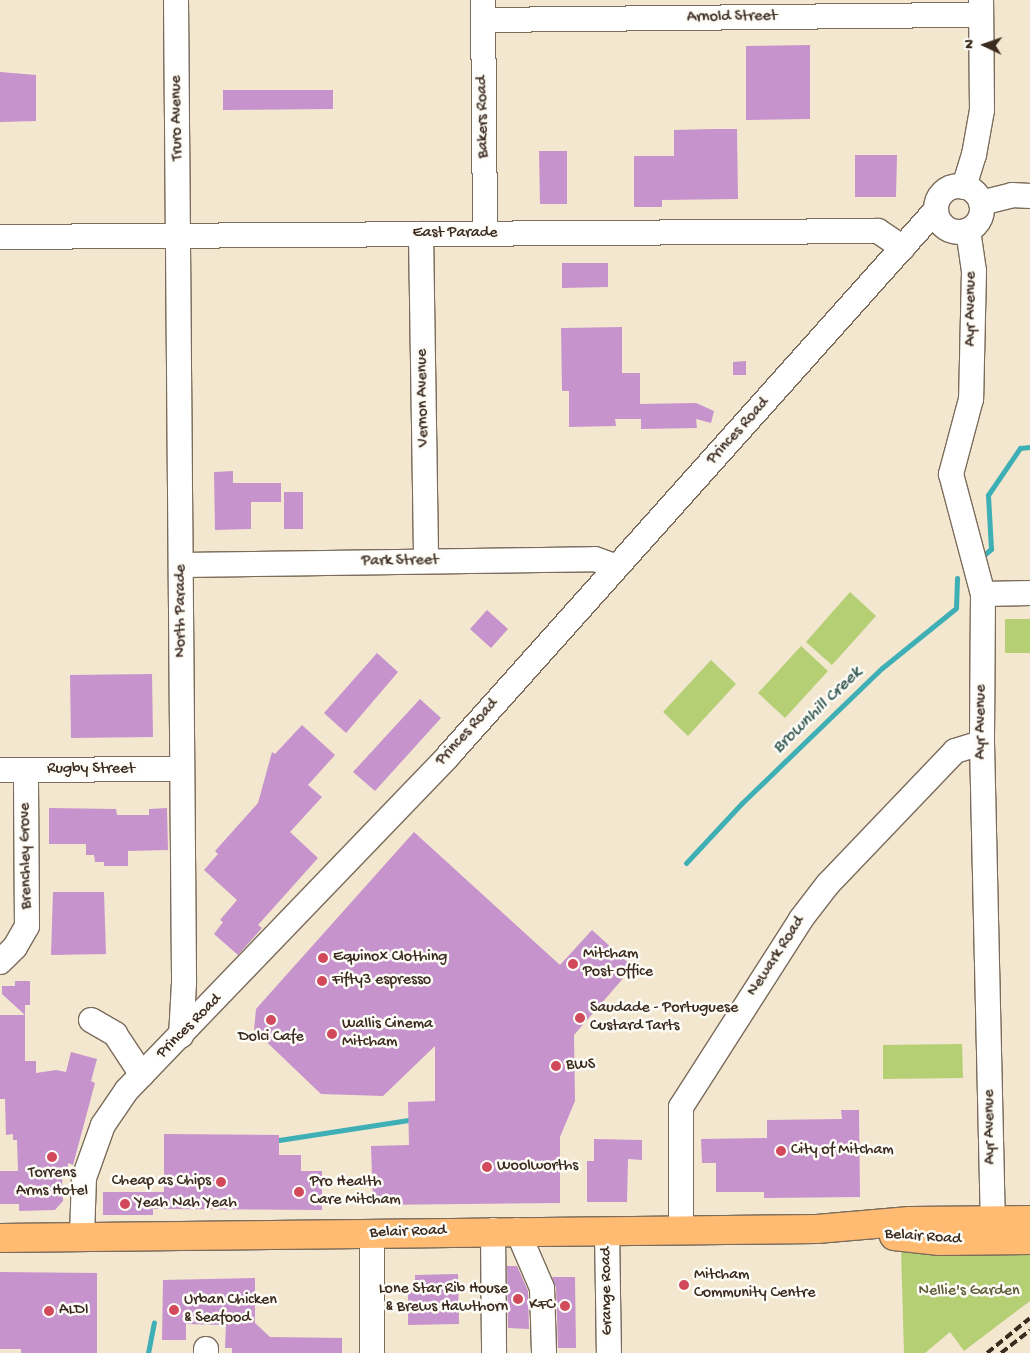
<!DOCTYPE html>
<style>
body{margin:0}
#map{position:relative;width:1030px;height:1353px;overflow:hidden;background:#f3e7cf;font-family:"Gochi Hand",sans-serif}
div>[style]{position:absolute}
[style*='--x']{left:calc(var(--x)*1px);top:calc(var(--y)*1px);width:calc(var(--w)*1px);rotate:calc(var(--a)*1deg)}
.green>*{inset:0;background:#b5cf75}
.stream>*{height:5px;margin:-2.5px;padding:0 2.5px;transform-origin:2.5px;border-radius:2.5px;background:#3dafb5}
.building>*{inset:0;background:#c693cc}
.roads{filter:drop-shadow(1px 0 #7b6c5c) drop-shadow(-1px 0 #7b6c5c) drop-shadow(0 1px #7b6c5c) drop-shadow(0 -1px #7b6c5c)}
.minor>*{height:24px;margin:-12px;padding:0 12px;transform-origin:12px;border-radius:12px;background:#fff}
.minor>.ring{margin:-12px;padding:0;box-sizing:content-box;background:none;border:24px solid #fff;border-radius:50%}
.major>*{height:28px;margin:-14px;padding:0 14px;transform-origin:14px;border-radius:14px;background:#ffbb71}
.rail>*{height:4px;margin-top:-2px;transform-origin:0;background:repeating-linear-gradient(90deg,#3b2a1e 0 8px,transparent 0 12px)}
.dots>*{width:14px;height:14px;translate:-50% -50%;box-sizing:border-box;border:2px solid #fdfcf7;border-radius:50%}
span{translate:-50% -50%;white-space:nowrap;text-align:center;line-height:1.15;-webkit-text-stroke:5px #fdfcf7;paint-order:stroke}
.street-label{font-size:16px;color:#3b2a1e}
.poi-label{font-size:16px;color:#3b2a1e}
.left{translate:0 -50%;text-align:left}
.right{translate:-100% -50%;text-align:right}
.park-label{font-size:16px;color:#605c38}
.water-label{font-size:18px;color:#3c5f5a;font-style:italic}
.north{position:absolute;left:960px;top:20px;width:50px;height:50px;-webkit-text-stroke:4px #fdfcf7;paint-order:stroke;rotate:273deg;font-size:14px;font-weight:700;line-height:20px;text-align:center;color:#3b2a1e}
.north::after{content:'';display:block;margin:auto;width:18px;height:22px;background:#3b2a1e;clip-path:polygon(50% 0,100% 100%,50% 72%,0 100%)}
</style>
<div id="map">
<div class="green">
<div style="clip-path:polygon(850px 592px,876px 616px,832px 665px,806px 642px)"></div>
<div style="clip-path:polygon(1005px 619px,1030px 619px,1030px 653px,1005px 653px)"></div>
<div style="clip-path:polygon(801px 646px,828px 671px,785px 718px,758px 693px)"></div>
<div style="clip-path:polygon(711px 660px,736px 684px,688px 736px,663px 712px)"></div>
<div style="clip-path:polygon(962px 1044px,963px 1078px,883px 1079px,883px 1045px)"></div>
<div style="clip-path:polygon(1030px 1247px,1030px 1301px,964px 1351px,950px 1332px,925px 1353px,904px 1353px,901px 1249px)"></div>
</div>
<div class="stream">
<div style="--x:979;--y:559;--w:16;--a:-40"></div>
<div style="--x:991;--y:549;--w:54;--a:-93.2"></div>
<div style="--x:988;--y:495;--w:57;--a:-55.8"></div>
<div style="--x:1020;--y:448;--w:10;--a:-6"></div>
<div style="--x:686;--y:863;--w:82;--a:-47"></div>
<div style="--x:742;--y:803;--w:194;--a:-44"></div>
<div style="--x:882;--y:668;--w:95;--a:-39"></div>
<div style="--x:956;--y:608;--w:30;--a:-88"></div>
<div style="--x:279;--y:1140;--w:131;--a:-8.8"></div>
<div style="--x:148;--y:1353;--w:31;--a:-79"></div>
</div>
<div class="building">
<div style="clip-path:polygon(810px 45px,810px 119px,746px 120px,746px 46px)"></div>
<div style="clip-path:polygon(0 72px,36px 75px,36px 121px,0 122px)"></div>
<div style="clip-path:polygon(223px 90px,333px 90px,333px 109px,223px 110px)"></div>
<div style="clip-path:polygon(713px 129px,737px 129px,738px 199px,662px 200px,662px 207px,634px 207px,634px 156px,674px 156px,674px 130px)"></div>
<div style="clip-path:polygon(539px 151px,567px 151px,567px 204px,540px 204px)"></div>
<div style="clip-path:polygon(855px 155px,897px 155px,896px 197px,855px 197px)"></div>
<div style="clip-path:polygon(562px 263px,608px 263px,608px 287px,562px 288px)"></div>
<div style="clip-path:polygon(622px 327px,622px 373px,640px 373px,640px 404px,696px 403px,714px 411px,711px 423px,696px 419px,697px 428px,641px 429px,641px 419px,615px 419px,616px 426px,569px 427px,569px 391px,562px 391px,561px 328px)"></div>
<div style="clip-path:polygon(746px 361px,746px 375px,733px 375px,733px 362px)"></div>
<div style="clip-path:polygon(233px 471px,233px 483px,281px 483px,281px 502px,251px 502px,251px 529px,215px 530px,214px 472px)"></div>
<div style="clip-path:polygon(284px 492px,303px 492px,303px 529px,284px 529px)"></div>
<div style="clip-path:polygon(487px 610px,508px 629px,491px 648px,470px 629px)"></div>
<div style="clip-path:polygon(377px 653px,398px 672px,346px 733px,324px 713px)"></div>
<div style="clip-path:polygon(152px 674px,153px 737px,71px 738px,70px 675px)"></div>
<div style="clip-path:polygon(420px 699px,441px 718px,375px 791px,353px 772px)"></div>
<div style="clip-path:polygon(302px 725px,335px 755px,308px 785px,322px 797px,290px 832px,318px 858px,258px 925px,262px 928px,238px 955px,214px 934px,223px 922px,220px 920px,237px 900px,204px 870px,218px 854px,215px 851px,258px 803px,272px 752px,275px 754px)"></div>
<div style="clip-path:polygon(49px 808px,116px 809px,117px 815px,149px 815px,149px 809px,167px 808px,168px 850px,128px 851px,128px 866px,104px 866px,104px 862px,95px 862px,94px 855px,86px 855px,86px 844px,49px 844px)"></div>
<div style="clip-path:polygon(414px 832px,560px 965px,592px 930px,633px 967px,574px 1035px,575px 1101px,560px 1137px,560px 1203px,373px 1205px,371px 1146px,409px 1145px,408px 1102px,435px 1101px,435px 1046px,383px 1096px,321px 1094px,254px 1030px,256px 1009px)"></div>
<div style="clip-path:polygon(53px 892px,104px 892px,106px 954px,51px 955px)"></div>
<div style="clip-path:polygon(15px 981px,30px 981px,30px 1005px,25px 1005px,25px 1015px,2px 994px,2px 986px,15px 986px)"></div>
<div style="clip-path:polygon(0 1015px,25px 1015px,25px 1061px,36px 1061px,36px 1073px,56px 1070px,66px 1072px,71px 1052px,97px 1059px,91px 1081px,95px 1083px,73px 1165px,68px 1163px,68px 1175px,62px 1175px,63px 1201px,55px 1210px,19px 1211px,19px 1204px,0 1204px,0 1171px,18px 1171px,17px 1140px,13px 1140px,13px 1134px,6px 1135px,5px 1099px,0 1099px)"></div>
<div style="clip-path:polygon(841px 1110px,859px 1110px,860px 1197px,764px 1198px,764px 1192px,716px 1192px,716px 1163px,702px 1163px,701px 1139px,767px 1138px,767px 1120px,842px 1119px)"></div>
<div style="clip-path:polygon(164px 1134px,279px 1135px,279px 1155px,301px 1155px,301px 1171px,322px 1171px,322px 1210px,153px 1209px,153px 1215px,103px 1215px,103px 1192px,164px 1192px)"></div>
<div style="clip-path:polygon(594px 1139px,642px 1140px,642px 1160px,628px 1159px,627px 1202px,587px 1202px,587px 1161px,594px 1161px)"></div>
<div style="clip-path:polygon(507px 1266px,517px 1266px,528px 1291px,529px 1329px,508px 1328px)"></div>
<div style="clip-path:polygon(0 1272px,97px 1273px,97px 1353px,21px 1353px,21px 1349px,0 1349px)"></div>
<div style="clip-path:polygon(458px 1274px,459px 1324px,408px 1325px,408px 1288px,415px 1288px,415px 1275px)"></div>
<div style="clip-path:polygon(552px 1277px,575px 1277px,576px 1348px,558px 1348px,556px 1288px)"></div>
<div style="clip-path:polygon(255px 1278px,255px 1323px,270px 1337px,342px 1338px,342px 1353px,232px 1353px,232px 1348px,225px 1348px,226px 1325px,186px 1324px,186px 1340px,162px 1340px,163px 1280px)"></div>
</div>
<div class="roads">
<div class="minor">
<div style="--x:176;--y:0;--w:983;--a:89.53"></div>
<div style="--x:184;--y:983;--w:53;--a:93.2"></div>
<div style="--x:483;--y:0;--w:234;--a:89.5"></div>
<div style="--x:483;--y:20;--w:498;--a:-0.6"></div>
<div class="ring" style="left:936px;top:186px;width:22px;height:22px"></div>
<div style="--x:964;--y:187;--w:34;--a:-73"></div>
<div style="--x:974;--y:155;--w:46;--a:-79.9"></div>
<div style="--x:982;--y:110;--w:110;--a:-90.5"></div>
<div style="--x:981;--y:203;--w:32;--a:-14"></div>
<div style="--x:1012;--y:195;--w:18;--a:3"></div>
<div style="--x:968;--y:230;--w:41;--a:81.7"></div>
<div style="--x:974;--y:271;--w:128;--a:91.3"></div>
<div style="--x:971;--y:399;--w:78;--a:104.9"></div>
<div style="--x:951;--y:474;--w:124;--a:75.1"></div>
<div style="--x:983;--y:594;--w:149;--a:90.4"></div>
<div style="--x:982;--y:743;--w:478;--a:88.7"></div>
<div style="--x:421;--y:234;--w:327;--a:89.1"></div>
<div style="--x:0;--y:237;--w:878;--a:-0.39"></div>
<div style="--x:878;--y:231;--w:30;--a:34"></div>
<div style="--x:182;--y:565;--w:413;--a:-0.8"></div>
<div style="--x:595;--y:559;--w:23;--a:20"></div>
<div style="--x:983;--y:594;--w:47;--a:-1.2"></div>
<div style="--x:0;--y:770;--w:182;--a:-0.3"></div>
<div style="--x:0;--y:962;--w:21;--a:-45"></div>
<div style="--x:15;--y:947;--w:24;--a:-60"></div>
<div style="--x:27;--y:926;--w:156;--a:-90.4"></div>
<div style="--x:91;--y:1020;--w:28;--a:30"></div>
<div style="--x:115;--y:1034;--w:49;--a:56.6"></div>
<div style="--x:681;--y:1229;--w:122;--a:-90"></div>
<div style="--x:681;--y:1107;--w:223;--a:-57.4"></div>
<div style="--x:801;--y:919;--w:44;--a:-52.4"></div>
<div style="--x:828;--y:884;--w:184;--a:-46.3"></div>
<div style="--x:955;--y:751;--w:28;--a:-17"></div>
<div style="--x:493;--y:1230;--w:123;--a:89.5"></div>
<div style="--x:517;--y:1230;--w:63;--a:66.7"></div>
<div style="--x:542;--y:1288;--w:65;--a:88.2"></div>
<div style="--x:607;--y:1230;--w:123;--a:89.1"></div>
<div style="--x:82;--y:1237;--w:59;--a:-88.1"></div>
<div style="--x:84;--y:1178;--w:56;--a:-70.3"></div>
<div style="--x:103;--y:1125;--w:42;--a:-55.6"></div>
<div style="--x:127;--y:1090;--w:463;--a:-46.1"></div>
<div style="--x:448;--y:756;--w:732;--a:-48.21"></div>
<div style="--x:206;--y:1353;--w:4;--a:-90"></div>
<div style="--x:372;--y:1353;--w:119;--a:-90"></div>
</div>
<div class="major">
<div style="--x:894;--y:1236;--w:46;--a:6.2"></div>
<div style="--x:940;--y:1241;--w:90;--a:-0.6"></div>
<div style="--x:0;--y:1238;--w:817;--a:-0.63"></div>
<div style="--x:817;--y:1229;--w:93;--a:-4.9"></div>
<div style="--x:910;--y:1221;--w:120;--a:-0.5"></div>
</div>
</div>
<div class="rail">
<div style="--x:987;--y:1353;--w:55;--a:-39.1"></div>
<div style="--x:1001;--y:1353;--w:37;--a:-38"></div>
</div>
<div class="dots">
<div style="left:323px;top:958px;background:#d1495b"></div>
<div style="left:573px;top:964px;background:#d1495b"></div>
<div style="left:322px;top:981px;background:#d1495b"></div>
<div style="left:580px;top:1018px;background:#d1495b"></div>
<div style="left:271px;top:1020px;background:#d1495b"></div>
<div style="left:332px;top:1034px;background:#d1495b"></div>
<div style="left:556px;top:1066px;background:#d1495b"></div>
<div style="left:781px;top:1151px;background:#d1495b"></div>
<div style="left:52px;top:1157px;background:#d1495b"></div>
<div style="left:487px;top:1167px;background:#d1495b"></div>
<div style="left:221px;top:1182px;background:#d1495b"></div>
<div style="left:299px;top:1192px;background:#d1495b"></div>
<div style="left:125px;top:1204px;background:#d1495b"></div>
<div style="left:684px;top:1285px;background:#d1495b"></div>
<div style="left:518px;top:1299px;background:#d1495b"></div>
<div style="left:565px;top:1306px;background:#d1495b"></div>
<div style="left:174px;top:1310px;background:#d1495b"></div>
<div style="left:49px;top:1311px;background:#d1495b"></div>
</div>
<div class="street-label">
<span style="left:732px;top:18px;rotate:-1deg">Arnold Street</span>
<span style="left:484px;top:117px;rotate:-91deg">Bakers Road</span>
<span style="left:178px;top:118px;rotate:-91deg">Truro Avenue</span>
<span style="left:455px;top:234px">East Parade</span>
<span style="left:972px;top:309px;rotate:-90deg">Ayr Avenue</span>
<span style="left:424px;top:398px;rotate:-91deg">Vernon Avenue</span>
<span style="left:739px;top:432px;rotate:-48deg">Princes Road</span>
<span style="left:400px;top:562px;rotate:-1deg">Park Street</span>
<span style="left:182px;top:611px;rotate:-90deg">North Parade</span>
<span style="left:982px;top:722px;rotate:-90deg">Ayr Avenue</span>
<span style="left:468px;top:733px;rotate:-48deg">Princes Road</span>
<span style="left:91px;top:770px">Rugby Street</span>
<span style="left:27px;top:856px;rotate:-91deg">Brenchley Grove</span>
<span style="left:777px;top:957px;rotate:-57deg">Newark Road</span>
<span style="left:190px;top:1027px;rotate:-45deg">Princes Road</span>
<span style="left:991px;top:1127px;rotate:-91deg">Ayr Avenue</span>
<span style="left:408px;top:1233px;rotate:-2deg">Belair Road</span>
<span style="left:923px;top:1238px;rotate:4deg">Belair Road</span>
<span style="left:608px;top:1291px;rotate:-91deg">Grange Road</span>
</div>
<div class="poi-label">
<span class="left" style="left:583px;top:964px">Mitcham<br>Post Office</span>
<span class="left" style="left:333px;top:958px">Equinox Clothing</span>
<span class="left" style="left:332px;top:981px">Fifty3 espresso</span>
<span class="left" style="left:590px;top:1018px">Saudade - Portuguese<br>Custard Tarts</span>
<span class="left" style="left:342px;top:1034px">Wallis Cinema<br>Mitcham</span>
<span style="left:271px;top:1038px">Dolci Cafe</span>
<span class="left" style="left:566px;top:1066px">BWS</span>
<span class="left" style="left:791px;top:1151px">City of Mitcham</span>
<span class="left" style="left:497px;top:1167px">Woolworths</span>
<span style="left:52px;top:1183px">Torrens<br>Arms Hotel</span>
<span class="right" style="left:211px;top:1182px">Cheap as Chips</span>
<span class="left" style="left:310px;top:1192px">Pro Health<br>Care Mitcham</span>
<span class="left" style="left:135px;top:1204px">Yeah Nah Yeah</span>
<span class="left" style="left:694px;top:1285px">Mitcham<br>Community Centre</span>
<span class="right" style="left:508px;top:1299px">Lone Star Rib House<br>&amp; Brews Hawthorn</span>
<span class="left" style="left:184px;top:1310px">Urban Chicken<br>&amp; Seafood</span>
<span class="right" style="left:555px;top:1306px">KFC</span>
<span class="left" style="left:59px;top:1311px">ALDI</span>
</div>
<div class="park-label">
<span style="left:969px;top:1292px">Nellie's Garden</span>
</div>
<div class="water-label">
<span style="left:818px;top:711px;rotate:-44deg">Brownhill Creek</span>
</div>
<div class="north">N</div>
</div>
